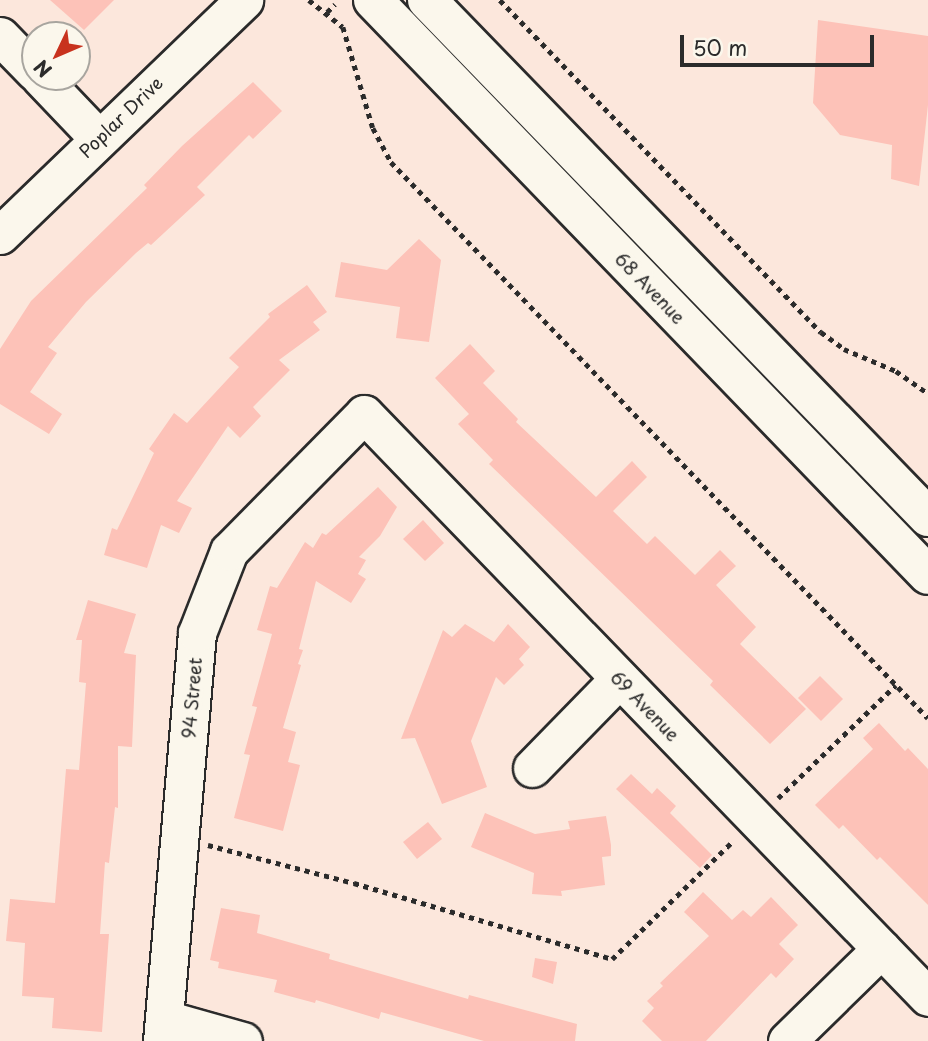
<!DOCTYPE html>
<style>
body{margin:0}
#map{position:relative;width:928px;height:1041px;overflow:hidden;background:#fce7dc;font-family:"Playpen Sans",sans-serif}
div>[style]{position:absolute}
[style*='--x']{left:calc(var(--x)*1px);top:calc(var(--y)*1px);width:calc(var(--w)*1px);rotate:calc(var(--a)*1deg)}
.building>*{inset:0;background:#fdc2b8}
.path>*{height:4.5px;margin-top:-2.25px;transform-origin:0;background:repeating-linear-gradient(90deg,#2b2b2b 0 5px,transparent 0 10px)}
.roads{filter:drop-shadow(2px 0 #2b2b2b) drop-shadow(-2px 0 #2b2b2b) drop-shadow(0 2px #2b2b2b) drop-shadow(0 -2px #2b2b2b)}
.minor>*{height:37px;margin:-18.5px;padding:0 18.5px;transform-origin:18.5px;border-radius:18.5px;background:#fbf7ec}
.major>*{height:38px;margin:-19px;padding:0 19px;transform-origin:19px;border-radius:19px;background:#fbf7ec}
span{translate:-50% -50%;white-space:nowrap;text-align:center;line-height:1.15;-webkit-text-stroke:7px #fbf7ec;paint-order:stroke}
.street-label{font-size:18px;color:#2b2b2b}
.north{position:absolute;left:21px;top:21px;width:70px;height:70px;box-sizing:border-box;background:#fbf7ec;border:2px solid #a8a59f;border-radius:50%;rotate:226deg;font-size:19px;font-weight:700;line-height:28px;text-align:center;color:#2b2b2b}
.north::after{content:'';display:block;margin:auto;width:24px;height:32px;background:#c8321e;clip-path:polygon(50% 0,100% 100%,50% 72%,0 100%)}
.scale{position:absolute;left:680px;top:35px;width:194px;height:32px;box-sizing:border-box;border:4px solid #2b2b2b;border-top:0;padding-left:9px;font-size:21px;line-height:24px;white-space:nowrap;color:#2b2b2b;-webkit-text-stroke:5px #fbf7ec;paint-order:stroke}
</style>
<div id="map">
<div class="building">
<div style="clip-path:polygon(50px 0,114px 0,84px 30px)"></div>
<div style="clip-path:polygon(818px 20px,928px 36px,928px 105px,919px 186px,891px 179px,892px 145px,840px 135px,813px 103px)"></div>
<div style="clip-path:polygon(253px 82px,282px 111px,253px 139px,249px 135px,197px 187px,205px 195px,151px 245px,148px 243px,136px 253px,86px 302px,48px 347px,57px 353px,30px 392px,62px 414px,49px 434px,0 404px,0 349px,31px 301px,147px 188px,144px 185px,182px 146px)"></div>
<div style="clip-path:polygon(419px 239px,441px 260px,429px 342px,396px 338px,400px 307px,335px 297px,341px 262px,387px 270px)"></div>
<div style="clip-path:polygon(307px 285px,327px 312px,313px 322px,320px 330px,279px 360px,290px 370px,253px 407px,261px 416px,240px 438px,228px 426px,177px 501px,192px 508px,179px 533px,161px 525px,147px 568px,104px 555px,112px 528px,117px 530px,154px 453px,149px 449px,174px 413px,187px 423px,239px 367px,229px 358px,270px 317px,268px 314px)"></div>
<div style="clip-path:polygon(470px 344px,495px 371px,483px 383px,518px 419px,516px 422px,596px 497px,632px 461px,647px 477px,613px 511px,647px 544px,655px 536px,695px 575px,720px 550px,736px 566px,716px 585px,756px 627px,740px 644px,806px 709px,770px 744px,710px 685px,713px 681px,489px 464px,493px 460px,458px 424px,469px 414px,435px 378px)"></div>
<div style="clip-path:polygon(378px 487px,397px 507px,380px 536px,359px 557px,366px 560px,358px 574px,366px 579px,351px 603px,316px 581px,299px 649px,303px 650px,298px 664px,301px 665px,283px 728px,296px 732px,288px 762px,300px 765px,283px 831px,234px 818px,250px 755px,244px 754px,257px 707px,252px 706px,272px 634px,257px 630px,270px 586px,277px 588px,305px 542px,313px 548px,322px 533px,326px 535px)"></div>
<div style="clip-path:polygon(423px 520px,444px 543px,425px 561px,403px 539px)"></div>
<div style="clip-path:polygon(88px 600px,136px 614px,124px 653px,136px 655px,132px 747px,118px 746px,118px 808px,115px 807px,109px 863px,105px 862px,100px 934px,109px 934px,102px 1032px,52px 1028px,54px 998px,22px 996px,25px 943px,6px 941px,10px 899px,55px 903px,66px 769px,79px 770px,86px 683px,79px 682px,82px 640px,76px 640px)"></div>
<div style="clip-path:polygon(465px 624px,494px 642px,508px 624px,530px 647px,519px 659px,524px 665px,504px 685px,496px 677px,471px 741px,487px 787px,442px 804px,415px 738px,401px 739px,443px 630px,452px 637px)"></div>
<div style="clip-path:polygon(820px 676px,843px 699px,821px 721px,798px 698px)"></div>
<div style="clip-path:polygon(879px 723px,905px 751px,908px 748px,928px 769px,928px 905px,880px 857px,877px 860px,843px 825px,839px 829px,815px 805px,873px 749px,863px 738px)"></div>
<div style="clip-path:polygon(631px 774px,652px 794px,657px 788px,676px 806px,670px 813px,712px 855px,700px 868px,616px 789px)"></div>
<div style="clip-path:polygon(485px 813px,535px 834px,570px 829px,568px 821px,606px 816px,611px 845px,611px 856px,602px 857px,605px 885px,561px 891px,562px 896px,532px 894px,534px 873px,471px 847px)"></div>
<div style="clip-path:polygon(428px 822px,442px 839px,417px 859px,403px 842px)"></div>
<div style="clip-path:polygon(703px 892px,732px 920px,743px 910px,751px 917px,771px 897px,798px 925px,779px 944px,794px 959px,776px 978px,771px 973px,706px 1041px,662px 1041px,642px 1021px,654px 1008px,647px 1001px,663px 986px,660px 983px,709px 936px,684px 912px)"></div>
<div style="clip-path:polygon(221px 908px,260px 915px,257px 933px,330px 954px,329px 959px,468px 999px,469px 995px,577px 1024px,575px 1041px,484px 1041px,381px 1012px,379px 1019px,316px 1000px,315px 1003px,274px 992px,277px 980px,218px 968px,219px 962px,210px 960px)"></div>
<div style="clip-path:polygon(535px 958px,557px 962px,553px 984px,532px 977px)"></div>
</div>
<div class="path">
<div style="--x:309;--y:0;--w:43;--a:38.5"></div>
<div style="--x:343;--y:27;--w:105;--a:73.5"></div>
<div style="--x:373;--y:128;--w:38;--a:62"></div>
<div style="--x:391;--y:162;--w:773;--a:46"></div>
<div style="--x:500;--y:0;--w:462;--a:46"></div>
<div style="--x:821;--y:332;--w:29;--a:36"></div>
<div style="--x:844;--y:349;--w:56;--a:22.9"></div>
<div style="--x:896;--y:371;--w:39;--a:35"></div>
<div style="--x:327;--y:12;--w:11;--a:-45"></div>
<div style="--x:778;--y:798;--w:163;--a:-43.8"></div>
<div style="--x:208;--y:845;--w:151;--a:14.6"></div>
<div style="--x:354;--y:883;--w:269;--a:16.4"></div>
<div style="--x:612;--y:959;--w:170;--a:-44.3"></div>
</div>
<div class="roads">
<div class="minor">
<div style="--x:0;--y:36;--w:50;--a:45.8"></div>
<div style="--x:40;--y:77;--w:84;--a:46.4"></div>
<div style="--x:0;--y:235;--w:339;--a:-43.9"></div>
<div style="--x:532;--y:768;--w:124;--a:-45.7"></div>
<div style="--x:165;--y:1019;--w:81;--a:15.8"></div>
<div style="--x:162;--y:1041;--w:409;--a:-85.1"></div>
<div style="--x:197;--y:633;--w:88;--a:-68.7"></div>
<div style="--x:229;--y:551;--w:192;--a:-45.4"></div>
<div style="--x:364;--y:414;--w:811;--a:45.95"></div>
<div style="--x:787;--y:1041;--w:132;--a:-44.4"></div>
</div>
<div class="major">
<div style="--x:373;--y:0;--w:799;--a:46.01"></div>
<div style="--x:427;--y:0;--w:720;--a:45.9"></div>
</div>
</div>
<div class="street-label">
<span style="left:121px;top:117px;rotate:-44deg">Poplar Drive</span>
<span style="left:650px;top:288px;rotate:46deg">68 Avenue</span>
<span style="left:192px;top:698px;rotate:-85deg">94 Street</span>
<span style="left:645px;top:706px;rotate:46deg">69 Avenue</span>
</div>
<div class="north">N</div>
<div class="scale">50 m</div>
</div>
